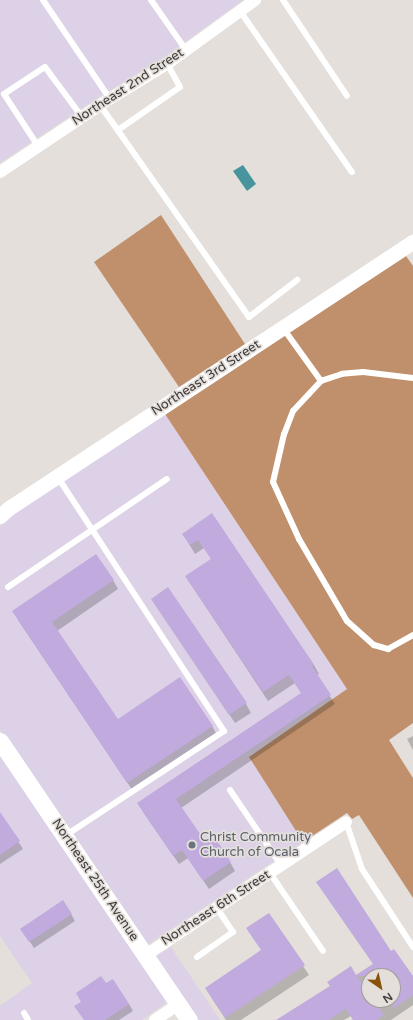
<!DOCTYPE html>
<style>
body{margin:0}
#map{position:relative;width:413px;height:1020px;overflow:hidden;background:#e4dfdb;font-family:"Varela Round",sans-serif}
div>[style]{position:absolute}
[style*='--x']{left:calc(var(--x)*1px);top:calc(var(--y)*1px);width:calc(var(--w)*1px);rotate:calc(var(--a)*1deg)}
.commercial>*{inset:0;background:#dcd1e6}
.forest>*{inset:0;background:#c0906c}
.water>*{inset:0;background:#47949c}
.shadow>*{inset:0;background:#0003}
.building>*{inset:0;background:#c1aadd}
.service>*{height:6px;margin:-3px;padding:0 3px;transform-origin:3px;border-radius:3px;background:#fff}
.minor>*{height:12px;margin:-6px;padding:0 6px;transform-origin:6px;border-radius:6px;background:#fff}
.tertiary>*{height:15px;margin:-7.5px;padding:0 7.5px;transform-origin:7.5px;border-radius:7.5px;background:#fff}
.secondary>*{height:17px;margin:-8.5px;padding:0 8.5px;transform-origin:8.5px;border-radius:8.5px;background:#fff}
.dots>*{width:11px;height:11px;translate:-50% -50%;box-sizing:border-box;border:2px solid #e4dfdb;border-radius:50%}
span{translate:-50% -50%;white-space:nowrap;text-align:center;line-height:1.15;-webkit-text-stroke:3.5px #e4dfdb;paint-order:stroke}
.street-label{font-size:13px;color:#3f3c3b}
.worship-label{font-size:13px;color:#5b616d}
.left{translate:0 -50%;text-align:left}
.north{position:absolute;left:361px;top:968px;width:40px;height:40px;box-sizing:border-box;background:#e4dfdb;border:1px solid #a29e9b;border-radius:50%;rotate:146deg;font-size:11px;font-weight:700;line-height:16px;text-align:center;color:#3f3c3b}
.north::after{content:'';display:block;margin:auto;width:14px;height:18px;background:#8a5109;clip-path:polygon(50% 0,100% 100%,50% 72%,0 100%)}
</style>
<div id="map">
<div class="commercial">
<div style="clip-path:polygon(0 0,243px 0,163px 58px,96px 99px,0 163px)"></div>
<div style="clip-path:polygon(165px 414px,347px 689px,249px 757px,303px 842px,147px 945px,0 730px,0 527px,13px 514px)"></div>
<div style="clip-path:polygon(0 753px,169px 1001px,142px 1020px,0 1020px,0 1006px,32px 983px,0 936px)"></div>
<div style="clip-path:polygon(171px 947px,220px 1020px,197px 1020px,155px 957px)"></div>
</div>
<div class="forest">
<div style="clip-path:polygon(161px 215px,245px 344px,179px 387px,94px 262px)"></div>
<div style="clip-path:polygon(406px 256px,413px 266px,413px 723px,389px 740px,413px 778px,413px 898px,359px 815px,352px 819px,347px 813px,303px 842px,249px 757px,347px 689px,165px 414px)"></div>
</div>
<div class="water">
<div style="clip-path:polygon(243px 165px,256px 184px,247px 191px,233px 171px)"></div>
</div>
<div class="shadow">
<div style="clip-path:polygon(212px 514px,314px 665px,319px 674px,316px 675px,335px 704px,181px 808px,205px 843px,230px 862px,235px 871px,209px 889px,188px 858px,179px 864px,143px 812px,302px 693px,295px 683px,268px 701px,186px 577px,212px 559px,204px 548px,195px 554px,183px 534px)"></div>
<div style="clip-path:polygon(113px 580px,118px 589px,57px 631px,117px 721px,212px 726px,217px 735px,133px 791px,18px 620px)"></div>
<div style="clip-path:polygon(158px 608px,246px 704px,251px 713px,235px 723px)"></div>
<div style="clip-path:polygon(413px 736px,413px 750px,407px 739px)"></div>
<div style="clip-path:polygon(0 813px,23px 849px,0 864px)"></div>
<div style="clip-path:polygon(71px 914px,75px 921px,34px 948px,26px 936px)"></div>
<div style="clip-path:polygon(269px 914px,309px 975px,241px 1020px,226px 1020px,211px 997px,262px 951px)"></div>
<div style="clip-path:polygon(evenodd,391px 952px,413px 977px,413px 1005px,391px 1020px,353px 1020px,351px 1016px,344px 1020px,278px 1020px,356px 976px,391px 952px,369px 976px,393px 976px,393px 1000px,369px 1000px,369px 976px)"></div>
<div style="clip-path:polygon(106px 984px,129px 1004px,133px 1011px,119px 1020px,84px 1020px)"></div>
</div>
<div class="building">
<div style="clip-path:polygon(212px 513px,314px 665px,312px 666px,331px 695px,176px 799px,205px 841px,214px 836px,231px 862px,203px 881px,182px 850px,173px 856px,137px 803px,301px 693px,289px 675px,263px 692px,185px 576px,211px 559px,198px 540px,190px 545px,182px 534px)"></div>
<div style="clip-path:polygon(96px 554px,114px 580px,52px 622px,118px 719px,180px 677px,213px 726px,127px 783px,12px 611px)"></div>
<div style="clip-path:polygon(168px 587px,247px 703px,229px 715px,151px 599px)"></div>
<div style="clip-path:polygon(0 812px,20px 841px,0 855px)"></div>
<div style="clip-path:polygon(337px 868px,391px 951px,394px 949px,413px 976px,413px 995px,393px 1009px,393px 976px,357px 976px,369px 993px,369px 1000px,373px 1000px,384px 1015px,377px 1020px,353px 1020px,346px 1009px,329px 1020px,276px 1020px,330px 986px,327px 982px,351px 966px,356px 975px,373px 964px,316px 882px)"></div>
<div style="clip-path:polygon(63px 900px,72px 914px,29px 942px,20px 929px)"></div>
<div style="clip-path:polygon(269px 913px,305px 965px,225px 1018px,205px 988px,261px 950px,246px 928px)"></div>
<div style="clip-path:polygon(101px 976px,106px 983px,113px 979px,129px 1004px,105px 1020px,84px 1020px,74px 1006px,81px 1002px,76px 993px)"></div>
</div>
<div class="service">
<div style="--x:43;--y:0;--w:120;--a:55.9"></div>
<div style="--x:151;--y:0;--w:61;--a:55"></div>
<div style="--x:283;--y:0;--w:115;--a:56.3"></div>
<div style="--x:240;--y:11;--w:196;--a:55.2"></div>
<div style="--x:100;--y:105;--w:259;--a:54.9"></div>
<div style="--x:249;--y:317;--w:61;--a:-37.6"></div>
<div style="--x:118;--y:130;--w:75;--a:-34.7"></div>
<div style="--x:180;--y:87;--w:26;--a:-119"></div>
<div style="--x:38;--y:146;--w:62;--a:-123.2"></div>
<div style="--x:4;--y:94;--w:49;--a:-33.4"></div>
<div style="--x:45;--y:67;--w:62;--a:53.5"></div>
<div style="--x:283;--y:328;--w:65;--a:54.4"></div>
<div style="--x:413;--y:378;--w:50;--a:-173.2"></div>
<div style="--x:363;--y:372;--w:21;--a:175"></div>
<div style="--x:342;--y:374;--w:22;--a:162"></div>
<div style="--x:321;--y:381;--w:41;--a:133"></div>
<div style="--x:293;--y:411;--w:25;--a:111"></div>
<div style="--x:284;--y:434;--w:49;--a:102.9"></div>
<div style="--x:273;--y:482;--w:63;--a:65.5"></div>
<div style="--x:299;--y:539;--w:95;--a:59.7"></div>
<div style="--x:347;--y:621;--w:36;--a:42"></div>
<div style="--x:374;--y:645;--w:15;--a:16"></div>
<div style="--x:388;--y:649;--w:29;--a:-29"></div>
<div style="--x:57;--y:476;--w:305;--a:56.8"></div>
<div style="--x:224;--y:731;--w:189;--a:146.6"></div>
<div style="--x:8;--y:587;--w:192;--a:-34.2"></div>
<div style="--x:230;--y:790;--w:91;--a:55.8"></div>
<div style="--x:346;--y:822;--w:50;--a:71.2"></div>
<div style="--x:362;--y:869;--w:93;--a:56.8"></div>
<div style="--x:270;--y:873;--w:94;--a:55.8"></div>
<div style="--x:197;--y:957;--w:44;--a:-34.8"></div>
<div style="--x:233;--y:932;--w:29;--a:-124"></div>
<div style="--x:24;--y:1013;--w:8;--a:60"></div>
</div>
<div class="minor">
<div style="--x:0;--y:172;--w:120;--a:-33.8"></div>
<div style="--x:100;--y:105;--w:79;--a:-31.5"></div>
<div style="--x:167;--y:64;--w:109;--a:-36"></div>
<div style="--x:146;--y:955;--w:240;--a:-33.6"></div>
<div style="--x:155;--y:1020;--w:29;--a:-34"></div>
</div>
<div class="tertiary">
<div style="--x:0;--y:516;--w:12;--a:-42"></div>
<div style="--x:9;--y:508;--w:484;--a:-33.4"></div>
</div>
<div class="secondary">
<div style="--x:0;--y:741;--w:337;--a:55.9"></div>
</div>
<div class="dots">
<div style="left:192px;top:845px;background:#6b7280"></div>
</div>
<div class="street-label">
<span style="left:128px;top:87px;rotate:-33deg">Northeast 2nd Street</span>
<span style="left:206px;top:378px;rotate:-33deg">Northeast 3rd Street</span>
<span style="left:95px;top:880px;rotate:56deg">Northeast 25th Avenue</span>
<span style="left:216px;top:908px;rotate:-33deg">Northeast 6th Street</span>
</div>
<div class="worship-label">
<span class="left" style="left:200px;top:845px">Christ Community<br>Church of Ocala</span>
</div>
<div class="north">N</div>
</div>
